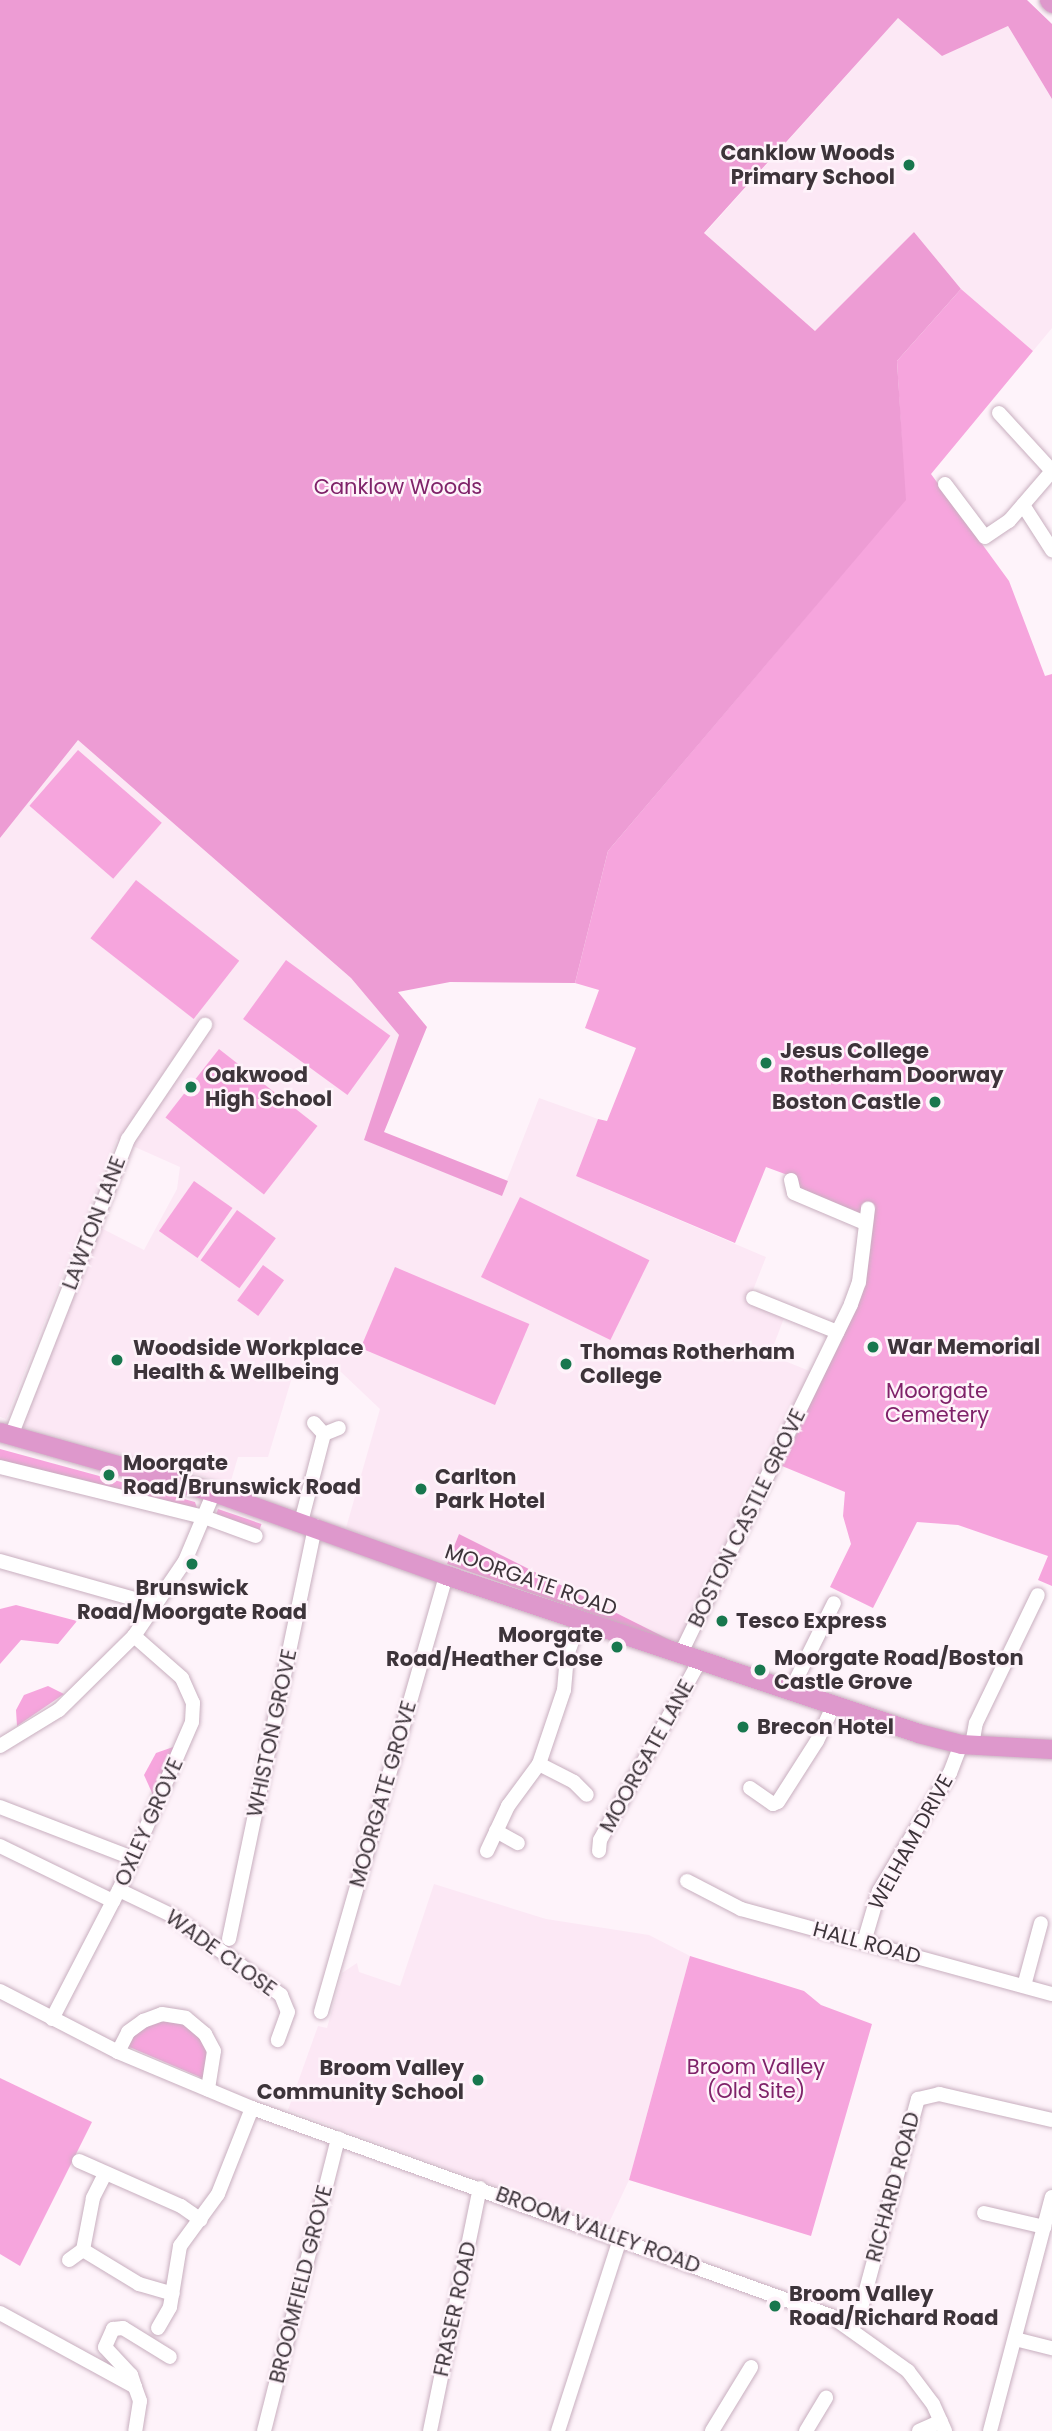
<!DOCTYPE html>
<html>
<head>
<meta charset="utf-8">
<style>
  body { margin:0 }
  #map { position:relative; width:1052px; height:2431px; overflow:hidden; background:#fef3fa; font-family:Poppins,sans-serif }
  div>[style] { position:absolute }
  [style*='--x'] { left:calc(var(--x)*1px); top:calc(var(--y)*1px); width:calc(var(--w)*1px); rotate:calc(var(--a)*1deg) }
  .built>* { inset:0; background:#fce8f5 }
  .green>* { inset:0; background:#f6a5dd; transform-origin:0 0 }
  .forest>* { inset:0; background:#ed9cd4 }
  .roads { filter:drop-shadow(0 0 2px #c8afbf) drop-shadow(0 0 2px #c8afbf) }
  .minor>* { height:14px; margin:-7px; padding:0 7px; transform-origin:7px; border-radius:7px; background:#fff }
  .major>* { height:19px; margin:-9.5px; padding:0 9.5px; transform-origin:9.5px; border-radius:9.5px; background:#de98cc }
  .dots>* { width:19px; height:19px; translate:-50% -50%; box-sizing:border-box; border:4px solid #fef3fa; border-radius:50% }
  span { translate:-50% -50%; white-space:nowrap; text-align:center; line-height:1.15; -webkit-text-stroke:5px #fef3fa; paint-order:stroke }
  .poi-label { font-size:21px; color:#3d343a; font-weight:700 }
  .right { translate:-100% -50%; text-align:right }
  .left { translate:0 -50%; text-align:left }
  .park-label { font-size:21px; color:#7f2269 }
  .street-label { font-size:21px; color:#3d343a }
</style>
</head>
<body>
<div id="map">
  <div class="built">
    <i style="clip-path:polygon(898px 18px,942px 56px,1008px 26px,1052px 99px,1052px 328px,1033px 351px,961px 289px,914px 232px,815px 331px,704px 234px)"></i>
    <i style="clip-path:polygon(78px 739px,351px 978px,399px 1035px,365px 1140px,501px 1195px,539px 1098px,598px 1119px,576px 1176px,766px 1257px,748px 1303px,784px 1318px,770px 1355px,812px 1372px,678px 1644px,459px 1534px,447px 1564px,346px 1528px,380px 1409px,341px 1372px,316px 1381px,296px 1364px,268px 1457px,238px 1457px,230px 1484px,22px 1426px,99px 1227px,144px 1250px,177px 1189px,180px 1167px,117px 1139px,6px 1419px,0 1417px,0 838px)"></i>
    <i style="clip-path:polygon(434px 1884px,546px 1919px,649px 1935px,690px 1956px,629px 2180px,607px 2227px,288px 2110px,318px 2026px,327px 2028px,342px 1973px,357px 1963px,359px 1972px,400px 1986px)"></i>
  </div>
  <div class="green">
    <i style="clip-path:polygon(961px 289px,1033px 351px,931px 474px,1009px 581px,1045px 676px,1052px 674px,1052px 1586px,1038px 1580px,1048px 1556px,958px 1525px,917px 1522px,873px 1608px,830px 1587px,851px 1544px,843px 1516px,845px 1492px,782px 1466px,864px 1284px,863px 1215px,796px 1191px,793px 1177px,766px 1167px,735px 1243px,576px 1176px,598px 1119px,607px 1121px,636px 1048px,585px 1028px,599px 990px,575px 983px,608px 851px,905px 500px,897px 361px)"></i>
    <i style="left:78px;top:750px;width:111px;height:74px;rotate:41deg"></i>
    <i style="left:136px;top:880px;width:131px;height:74px;rotate:38deg"></i>
    <i style="left:286px;top:960px;width:129px;height:73px;rotate:36deg"></i>
    <i style="left:219px;top:1049px;width:125px;height:87px;rotate:38deg"></i>
    <i style="left:194px;top:1181px;width:47px;height:61px;rotate:35deg"></i>
    <i style="left:520px;top:1197px;width:144px;height:89px;rotate:26deg"></i>
    <i style="left:237px;top:1210px;width:48px;height:62px;rotate:36deg"></i>
    <i style="left:263px;top:1265px;width:26px;height:44px;rotate:36deg"></i>
    <i style="left:395px;top:1267px;width:146px;height:88px;rotate:23deg"></i>
    <i style="clip-path:polygon(0 1449px,195px 1502px,198px 1511px,0 1462px)"></i>
    <i style="left:218px;top:1509px;width:46px;height:8px;rotate:19deg"></i>
    <i style="clip-path:polygon(16px 1605px,77px 1621px,58px 1644px,21px 1640px,0 1664px,0 1609px)"></i>
    <i style="clip-path:polygon(48px 1686px,64px 1694px,17px 1726px,16px 1710px,24px 1695px)"></i>
    <i style="clip-path:polygon(176px 1746px,153px 1795px,144px 1775px,156px 1753px)"></i>
    <i style="clip-path:polygon(690px 1956px,804px 1991px,821px 2005px,872px 2024px,811px 2236px,629px 2180px)"></i>
    <i style="clip-path:polygon(163px 2020px,177px 2020px,199px 2031px,210px 2056px,207px 2080px,127px 2046px,138px 2030px)"></i>
    <i style="clip-path:polygon(0 2078px,92px 2122px,20px 2266px,0 2254px)"></i>
  </div>
  <div class="forest">
    <i style="clip-path:polygon(0 0,1027px 0,1052px 24px,1052px 99px,1008px 26px,942px 56px,898px 18px,704px 233px,815px 331px,914px 232px,961px 289px,897px 361px,906px 500px,608px 851px,575px 983px,450px 982px,398px 992px,427px 1027px,384px 1132px,508px 1181px,502px 1196px,364px 1140px,399px 1035px,351px 978px,78px 740px,0 838px)"></i>
    <i style="clip-path:polygon(459px 1534px,678px 1644px,447px 1564px)"></i>
  </div>
  <div class="roads">
    <div class="minor">
      <i style="--x:999;--y:413;--w:79;--a:47.6"></i>
      <i style="--x:945;--y:484;--w:66;--a:53"></i>
      <i style="--x:985;--y:537;--w:29;--a:-34"></i>
      <i style="--x:1009;--y:521;--w:66;--a:-49.3"></i>
      <i style="--x:1023;--y:505;--w:54;--a:57.2"></i>
      <i style="--x:791;--y:1180;--w:13;--a:77"></i>
      <i style="--x:794;--y:1193;--w:77;--a:22.9"></i>
      <i style="--x:753;--y:1298;--w:91;--a:22"></i>
      <i style="--x:314;--y:1423;--w:15;--a:48"></i>
      <i style="--x:324;--y:1434;--w:16;--a:-22"></i>
      <i style="--x:11;--y:1436;--w:319;--a:-68.5"></i>
      <i style="--x:128;--y:1139;--w:138;--a:-56"></i>
      <i style="--x:0;--y:1467;--w:210;--a:13.8"></i>
      <i style="--x:204;--y:1517;--w:55;--a:20.1"></i>
      <i style="--x:301;--y:1522;--w:91;--a:-75.4"></i>
      <i style="--x:0;--y:1561;--w:162;--a:15.8"></i>
      <i style="--x:680;--y:1655;--w:390;--a:-64"></i>
      <i style="--x:851;--y:1304;--w:23;--a:-70"></i>
      <i style="--x:859;--y:1282;--w:74;--a:-83"></i>
      <i style="--x:790;--y:1692;--w:99;--a:-63.7"></i>
      <i style="--x:972;--y:1745;--w:22;--a:-80"></i>
      <i style="--x:976;--y:1723;--w:142;--a:-64.2"></i>
      <i style="--x:0;--y:1746;--w:69;--a:-31.4"></i>
      <i style="--x:59;--y:1710;--w:105;--a:-44.6"></i>
      <i style="--x:134;--y:1636;--w:91;--a:-55.8"></i>
      <i style="--x:185;--y:1561;--w:75;--a:-67.2"></i>
      <i style="--x:539;--y:1764;--w:39;--a:27"></i>
      <i style="--x:574;--y:1782;--w:18;--a:45"></i>
      <i style="--x:750;--y:1788;--w:28;--a:35"></i>
      <i style="--x:773;--y:1804;--w:5;--a:-22"></i>
      <i style="--x:778;--y:1802;--w:72;--a:-57.4"></i>
      <i style="--x:817;--y:1741;--w:38;--a:-65"></i>
      <i style="--x:0;--y:1807;--w:142;--a:21.1"></i>
      <i style="--x:496;--y:1831;--w:25;--a:29"></i>
      <i style="--x:0;--y:1846;--w:126;--a:26"></i>
      <i style="--x:487;--y:1851;--w:50;--a:-65"></i>
      <i style="--x:508;--y:1806;--w:52;--a:-53.6"></i>
      <i style="--x:539;--y:1764;--w:78;--a:-71.3"></i>
      <i style="--x:564;--y:1690;--w:35;--a:-85"></i>
      <i style="--x:567;--y:1655;--w:38;--a:-70"></i>
      <i style="--x:599;--y:1851;--w:11;--a:-85"></i>
      <i style="--x:600;--y:1840;--w:204;--a:-60.9"></i>
      <i style="--x:687;--y:1881;--w:61;--a:27.4"></i>
      <i style="--x:741;--y:1909;--w:322;--a:15.3"></i>
      <i style="--x:119;--y:1890;--w:60;--a:25.7"></i>
      <i style="--x:173;--y:1916;--w:134;--a:36.2"></i>
      <i style="--x:281;--y:1995;--w:18;--a:68"></i>
      <i style="--x:288;--y:2012;--w:30;--a:110"></i>
      <i style="--x:229;--y:1939;--w:422;--a:-78.2"></i>
      <i style="--x:864;--y:1942;--w:53;--a:-73.6"></i>
      <i style="--x:879;--y:1891;--w:138;--a:-59"></i>
      <i style="--x:950;--y:1773;--w:31;--a:-69"></i>
      <i style="--x:1024;--y:1986;--w:65;--a:-74.9"></i>
      <i style="--x:0;--y:1991;--w:133;--a:27.3"></i>
      <i style="--x:118;--y:2052;--w:145;--a:22.7"></i>
      <i style="--x:252;--y:2108;--w:615;--a:19.76"></i>
      <i style="--x:831;--y:2316;--w:95;--a:35.5"></i>
      <i style="--x:908;--y:2371;--w:41;--a:52.9"></i>
      <i style="--x:933;--y:2404;--w:30;--a:66"></i>
      <i style="--x:321;--y:2012;--w:455;--a:-74"></i>
      <i style="--x:52;--y:2019;--w:145;--a:-62.6"></i>
      <i style="--x:119;--y:1890;--w:183;--a:-66.5"></i>
      <i style="--x:192;--y:1722;--w:19;--a:-87"></i>
      <i style="--x:193;--y:1703;--w:27;--a:-114"></i>
      <i style="--x:182;--y:1678;--w:64;--a:-138.8"></i>
      <i style="--x:118;--y:2052;--w:22;--a:-63"></i>
      <i style="--x:128;--y:2032;--w:19;--a:-36"></i>
      <i style="--x:143;--y:2021;--w:20;--a:-20"></i>
      <i style="--x:162;--y:2014;--w:24;--a:9"></i>
      <i style="--x:186;--y:2018;--w:25;--a:40"></i>
      <i style="--x:205;--y:2034;--w:19;--a:62"></i>
      <i style="--x:214;--y:2051;--w:39;--a:99"></i>
      <i style="--x:79;--y:2161;--w:111;--a:23.8"></i>
      <i style="--x:181;--y:2206;--w:24;--a:35"></i>
      <i style="--x:105;--y:2174;--w:27;--a:117"></i>
      <i style="--x:93;--y:2198;--w:53;--a:100.9"></i>
      <i style="--x:83;--y:2250;--w:66;--a:31.3"></i>
      <i style="--x:139;--y:2284;--w:35;--a:16"></i>
      <i style="--x:984;--y:2213;--w:62;--a:13.1"></i>
      <i style="--x:69;--y:2260;--w:17;--a:-36"></i>
      <i style="--x:0;--y:2313;--w:154;--a:28.7"></i>
      <i style="--x:135;--y:2387;--w:15;--a:70"></i>
      <i style="--x:140;--y:2401;--w:30;--a:99"></i>
      <i style="--x:158;--y:2328;--w:24;--a:-60"></i>
      <i style="--x:170;--y:2307;--w:62;--a:-80.7"></i>
      <i style="--x:180;--y:2246;--w:64;--a:-53.8"></i>
      <i style="--x:218;--y:2194;--w:92;--a:-68.4"></i>
      <i style="--x:852;--y:2328;--w:18;--a:-63"></i>
      <i style="--x:860;--y:2312;--w:221;--a:-74.8"></i>
      <i style="--x:918;--y:2099;--w:22;--a:-13"></i>
      <i style="--x:939;--y:2094;--w:116;--a:13"></i>
      <i style="--x:1015;--y:2339;--w:38;--a:14"></i>
      <i style="--x:135;--y:2387;--w:13;--a:-108"></i>
      <i style="--x:131;--y:2375;--w:38;--a:-133"></i>
      <i style="--x:105;--y:2347;--w:20;--a:-66"></i>
      <i style="--x:113;--y:2329;--w:10;--a:-6"></i>
      <i style="--x:123;--y:2328;--w:55;--a:31.7"></i>
      <i style="--x:264;--y:2431;--w:302;--a:-75.8"></i>
      <i style="--x:430;--y:2431;--w:248;--a:-78.4"></i>
      <i style="--x:558;--y:2431;--w:202;--a:-72.1"></i>
      <i style="--x:712;--y:2431;--w:75;--a:-58.6"></i>
      <i style="--x:806;--y:2431;--w:39;--a:-59"></i>
      <i style="--x:919;--y:2431;--w:24;--a:-24"></i>
      <i style="--x:990;--y:2431;--w:242;--a:-75.2"></i>
    </div>
    <div class="major">
      <i style="--x:1049;--y:0;--w:4;--a:45"></i>
      <i style="--x:0;--y:1432;--w:222;--a:15.7"></i>
      <i style="--x:214;--y:1492;--w:246;--a:19.7"></i>
      <i style="--x:446;--y:1575;--w:498;--a:18.5"></i>
      <i style="--x:918;--y:1733;--w:44;--a:14.3"></i>
      <i style="--x:961;--y:1744;--w:91;--a:3.1"></i>
    </div>
  </div>
  <div class="dots">
    <i style="left:909px;top:165px;background:#18774e"></i>
    <i style="left:766px;top:1063px;background:#18774e"></i>
    <i style="left:191px;top:1087px;background:#18774e"></i>
    <i style="left:935px;top:1102px;background:#18774e"></i>
    <i style="left:873px;top:1347px;background:#18774e"></i>
    <i style="left:117px;top:1360px;background:#18774e"></i>
    <i style="left:566px;top:1364px;background:#18774e"></i>
    <i style="left:109px;top:1475px;background:#18774e"></i>
    <i style="left:421px;top:1489px;background:#18774e"></i>
    <i style="left:192px;top:1564px;background:#18774e"></i>
    <i style="left:722px;top:1621px;background:#18774e"></i>
    <i style="left:617px;top:1647px;background:#18774e"></i>
    <i style="left:760px;top:1670px;background:#18774e"></i>
    <i style="left:743px;top:1727px;background:#18774e"></i>
    <i style="left:478px;top:2080px;background:#18774e"></i>
    <i style="left:775px;top:2306px;background:#18774e"></i>
  </div>
  <div class="poi-label">
    <span class="right" style="left:895px;top:165px">Canklow Woods<br>Primary School</span>
    <span class="left" style="left:780px;top:1063px">Jesus College<br>Rotherham Doorway</span>
    <span class="left" style="left:205px;top:1087px">Oakwood<br>High School</span>
    <span class="right" style="left:921px;top:1102px">Boston Castle</span>
    <span class="left" style="left:887px;top:1347px">War Memorial</span>
    <span class="left" style="left:133px;top:1360px">Woodside Workplace<br>Health &amp; Wellbeing</span>
    <span class="left" style="left:580px;top:1364px">Thomas Rotherham<br>College</span>
    <span class="left" style="left:123px;top:1475px">Moorgate<br>Road/Brunswick Road</span>
    <span class="left" style="left:435px;top:1489px">Carlton<br>Park Hotel</span>
    <span style="left:192px;top:1600px">Brunswick<br>Road/Moorgate Road</span>
    <span class="left" style="left:736px;top:1621px">Tesco Express</span>
    <span class="right" style="left:603px;top:1647px">Moorgate<br>Road/Heather Close</span>
    <span class="left" style="left:774px;top:1670px">Moorgate Road/Boston<br>Castle Grove</span>
    <span class="left" style="left:757px;top:1727px">Brecon Hotel</span>
    <span class="right" style="left:464px;top:2080px">Broom Valley<br>Community School</span>
    <span class="left" style="left:789px;top:2306px">Broom Valley<br>Road/Richard Road</span>
  </div>
  <div class="park-label">
    <span style="left:398px;top:487px">Canklow Woods</span>
    <span style="left:937px;top:1403px">Moorgate<br>Cemetery</span>
    <span style="left:756px;top:2079px">Broom Valley<br>(Old Site)</span>
  </div>
  <div class="street-label">
    <span style="left:94px;top:1223px;rotate:-69deg">LAWTON LANE</span>
    <span style="left:747px;top:1518px;rotate:-64deg">BOSTON CASTLE GROVE</span>
    <span style="left:531px;top:1580px;rotate:19deg">MOORGATE ROAD</span>
    <span style="left:272px;top:1733px;rotate:-78deg">WHISTON GROVE</span>
    <span style="left:647px;top:1756px;rotate:-61deg">MOORGATE LANE</span>
    <span style="left:383px;top:1794px;rotate:-74deg">MOORGATE GROVE</span>
    <span style="left:149px;top:1822px;rotate:-66deg">OXLEY GROVE</span>
    <span style="left:911px;top:1842px;rotate:-61deg">WELHAM DRIVE</span>
    <span style="left:867px;top:1943px;rotate:15deg">HALL ROAD</span>
    <span style="left:221px;top:1953px;rotate:36deg">WADE CLOSE</span>
    <span style="left:893px;top:2187px;rotate:-75deg">RICHARD ROAD</span>
    <span style="left:598px;top:2230px;rotate:20deg">BROOM VALLEY ROAD</span>
    <span style="left:301px;top:2284px;rotate:-76deg">BROOMFIELD GROVE</span>
    <span style="left:455px;top:2309px;rotate:-78deg">FRASER ROAD</span>
  </div>
</div>
</body>
</html>
